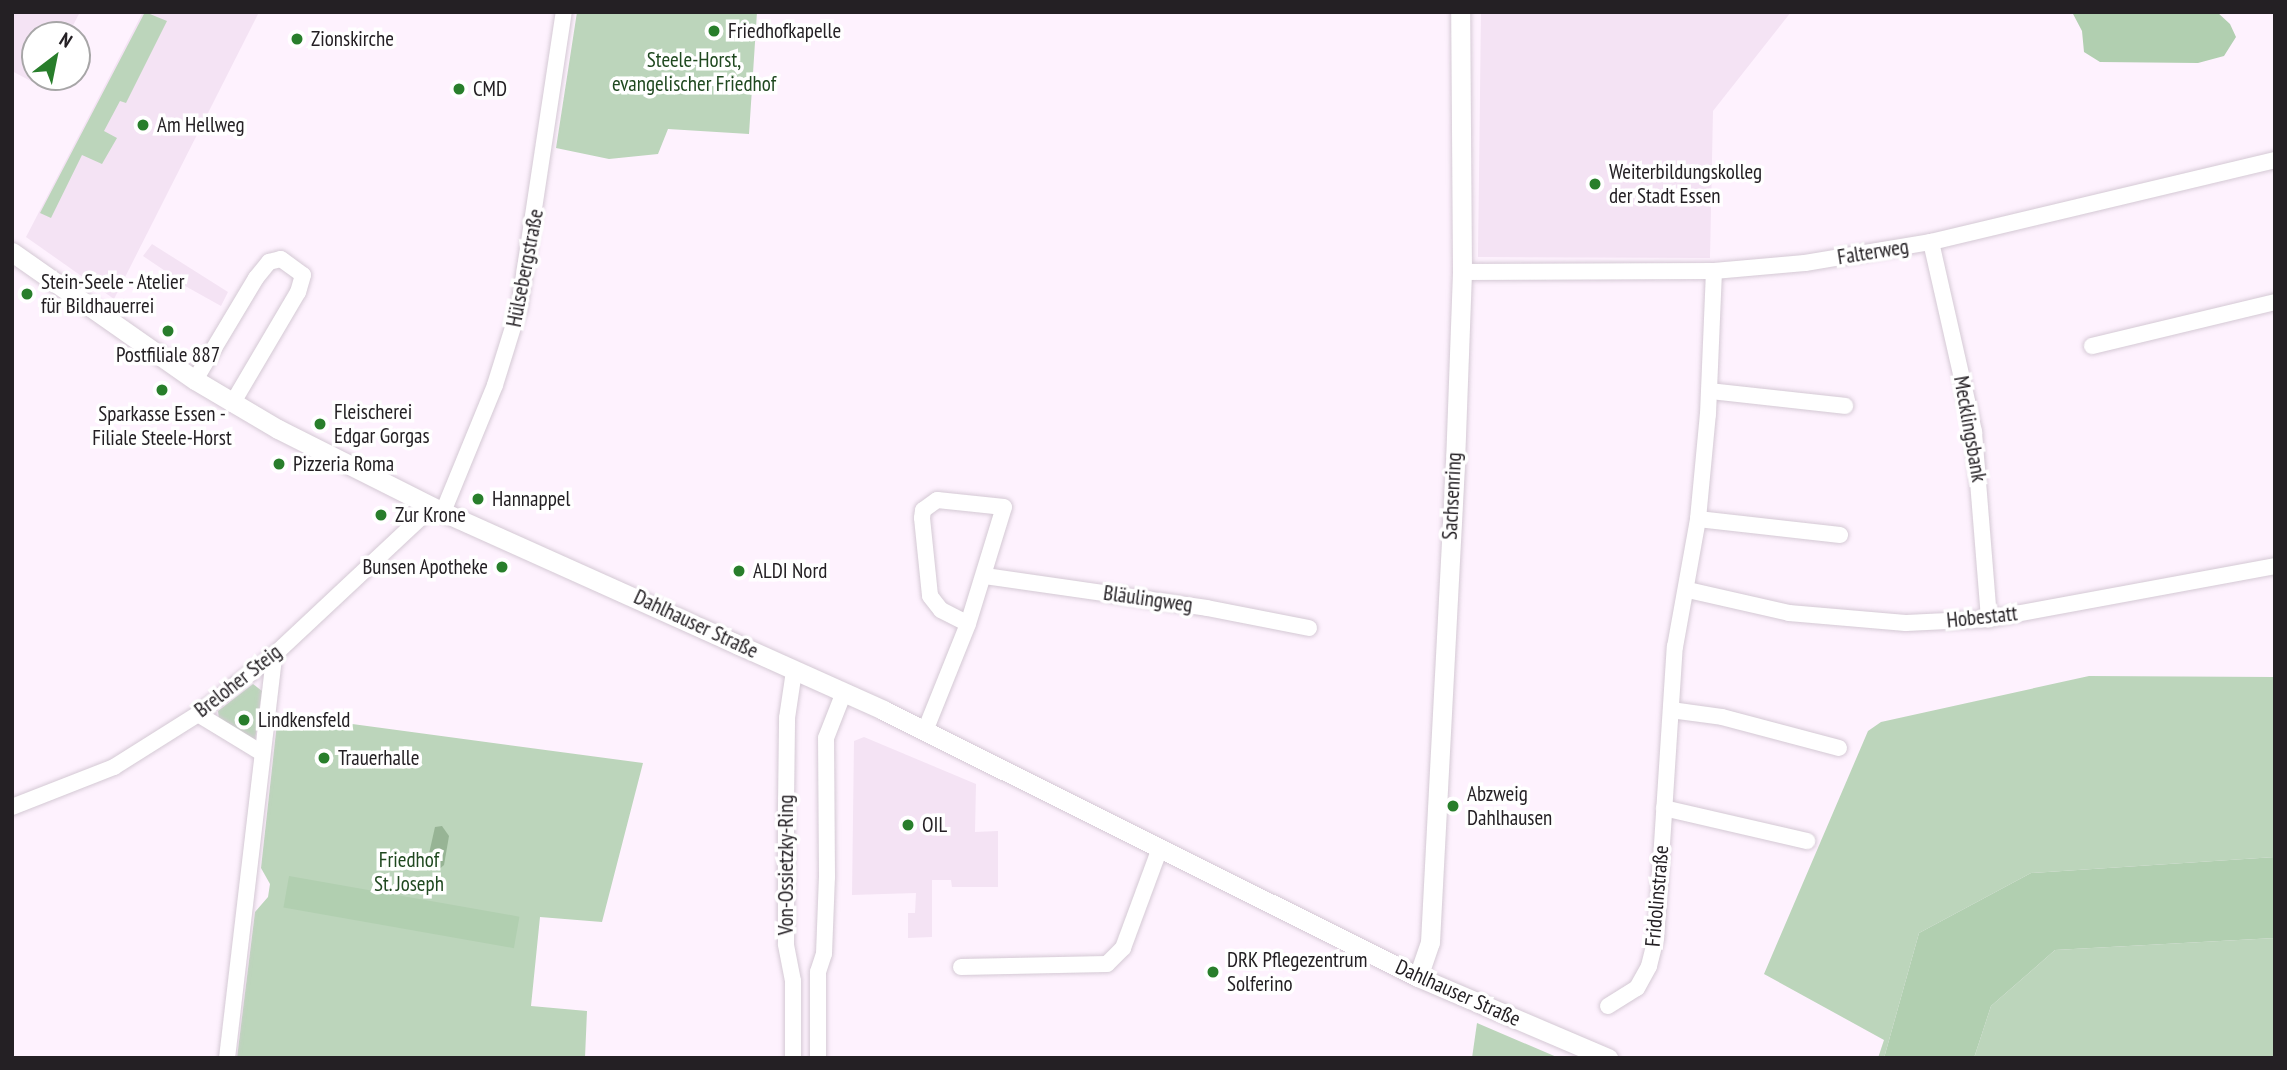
<!DOCTYPE html>
<html>
<head>
<meta charset="utf-8">
<style>
  body { margin:0 }
  #map { position:relative; width:2287px; height:1070px; overflow:hidden; background:#fef2fe; font-family:"PT Sans Narrow",sans-serif }
  div>[style] { position:absolute }
  [style*='--x'] { left:calc(var(--x)*1px); top:calc(var(--y)*1px); width:calc(var(--w)*1px); rotate:calc(var(--a)*1deg) }
  .built>* { inset:0; background:#f4e3f4 }
  .green>* { inset:0; background:#bcd5bb }
  .forest>* { inset:0; background:#b1cfb0; transform-origin:0 0 }
  .water>* { inset:0; background:#97b495 }
  .roads { filter:drop-shadow(0 0 2px #d4c9d4) drop-shadow(0 0 2px #d4c9d4) }
  .minor>* { height:16px; margin:-8px; padding:0 8px; transform-origin:8px; border-radius:8px; background:#fff }
  .tertiary>* { height:19px; margin:-9.5px; padding:0 9.5px; transform-origin:9.5px; border-radius:9.5px; background:#fff }
  .dots>* { width:19px; height:19px; translate:-50% -50%; box-sizing:border-box; border:4px solid #fff; border-radius:50% }
  span { translate:-50% -50%; white-space:nowrap; text-align:center; line-height:1.15; -webkit-text-stroke:7px #fff; paint-order:stroke }
  .poi-label { font-size:21px; color:#242024 }
  .left { translate:0 -50%; text-align:left }
  .right { translate:-100% -50%; text-align:right }
  .park-label { font-size:21px; color:#1f481f }
  .street-label { font-size:21px; color:#242024 }
  .frame { position:absolute; inset:0; border:14px solid #242024; pointer-events:none }
  .north { position:absolute; left:21px; top:21px; width:70px; height:70px; box-sizing:border-box; background:#fff; border:2px solid #a7a6a7; border-radius:50%; rotate:32deg; font-size:19px; font-weight:700; line-height:28px; text-align:center; color:#242024 }
  .north::after { content:''; display:block; margin:auto; width:24px; height:32px; background:#287e2b; clip-path:polygon(50% 0,100% 100%,50% 72%,0 100%) }
</style>
</head>
<body>
<div id="map">
  <div class="built">
    <i style="clip-path:polygon(12px 12px,80px 12px,68px 35px,35px 35px,35px 77px,45px 77px,40px 86px,12px 71px)"></i>
    <i style="clip-path:polygon(143px 12px,259px 12px,114px 299px,26px 237px)"></i>
    <i style="clip-path:polygon(1481px 12px,1791px 12px,1713px 111px,1710px 258px,1478px 257px)"></i>
    <i style="clip-path:polygon(152px 244px,228px 292px,221px 306px,178px 282px,182px 273px,177px 279px,143px 256px)"></i>
    <i style="clip-path:polygon(864px 737px,976px 784px,975px 832px,998px 831px,998px 887px,952px 887px,951px 880px,932px 880px,932px 937px,908px 938px,908px 913px,915px 913px,916px 893px,852px 895px,854px 741px)"></i>
  </div>
  <div class="green">
    <i style="clip-path:polygon(145px 12px,167px 21px,126px 103px,120px 101px,104px 131px,117px 138px,102px 164px,82px 155px,51px 218px,40px 213px)"></i>
    <i style="clip-path:polygon(577px 12px,757px 12px,749px 134px,668px 129px,658px 154px,609px 159px,556px 148px)"></i>
    <i style="clip-path:polygon(2089px 676px,2275px 677px,2275px 857px,2031px 873px,1919px 933px,1884px 1058px,1878px 1058px,1884px 1040px,1764px 974px,1868px 731px,1881px 722px)"></i>
    <i style="clip-path:polygon(253px 684px,262px 691px,255px 740px,219px 719px,218px 711px)"></i>
    <i style="clip-path:polygon(278px 714px,643px 763px,602px 922px,540px 917px,531px 1006px,587px 1011px,585px 1058px,237px 1058px,255px 912px,268px 897px,270px 884px,261px 868px)"></i>
    <i style="clip-path:polygon(2275px 938px,2275px 1058px,1974px 1058px,1991px 1006px,2055px 950px)"></i>
    <i style="clip-path:polygon(1477px 1023px,1559px 1058px,1472px 1058px)"></i>
  </div>
  <div class="forest">
    <i style="clip-path:polygon(2072px 12px,2217px 12px,2230px 24px,2236px 37px,2224px 56px,2198px 63px,2100px 62px,2084px 52px,2082px 31px)"></i>
    <i style="clip-path:polygon(2275px 857px,2275px 938px,2055px 950px,1991px 1006px,1974px 1058px,1884px 1058px,1919px 933px,2031px 873px)"></i>
    <i style="left:289px;top:876px;width:234px;height:32px;rotate:10deg"></i>
  </div>
  <div class="water">
    <i style="clip-path:polygon(442px 826px,449px 836px,444px 865px,437px 871px,429px 866px,428px 858px,435px 827px)"></i>
  </div>
  <div class="roads">
    <div class="minor">
      <i style="--x:1931;--y:242;--w:195;--a:77.2"></i>
      <i style="--x:1974;--y:432;--w:188;--a:85.4"></i>
      <i style="--x:1462;--y:272;--w:252;--a:-0.2"></i>
      <i style="--x:1714;--y:271;--w:91;--a:-5"></i>
      <i style="--x:1805;--y:263;--w:128;--a:-9.5"></i>
      <i style="--x:1931;--y:242;--w:354;--a:-13.4"></i>
      <i style="--x:2092;--y:346;--w:188;--a:-13.5"></i>
      <i style="--x:195;--y:380;--w:119;--a:-59.1"></i>
      <i style="--x:256;--y:278;--w:21;--a:-51"></i>
      <i style="--x:269;--y:262;--w:12;--a:-14"></i>
      <i style="--x:281;--y:259;--w:27;--a:36"></i>
      <i style="--x:303;--y:275;--w:18;--a:106"></i>
      <i style="--x:298;--y:292;--w:130;--a:120.5"></i>
      <i style="--x:1710;--y:391;--w:136;--a:6.3"></i>
      <i style="--x:443;--y:512;--w:137;--a:-67.7"></i>
      <i style="--x:495;--y:385;--w:81;--a:-72.7"></i>
      <i style="--x:519;--y:308;--w:299;--a:-81.4"></i>
      <i style="--x:1698;--y:519;--w:143;--a:6.4"></i>
      <i style="--x:985;--y:576;--w:224;--a:8.2"></i>
      <i style="--x:1207;--y:608;--w:104;--a:11.1"></i>
      <i style="--x:1688;--y:590;--w:104;--a:12.8"></i>
      <i style="--x:1789;--y:613;--w:117;--a:4.9"></i>
      <i style="--x:1906;--y:623;--w:83;--a:-2.8"></i>
      <i style="--x:1989;--y:619;--w:291;--a:-10.5"></i>
      <i style="--x:1671;--y:710;--w:51;--a:7.8"></i>
      <i style="--x:1722;--y:717;--w:121;--a:14.8"></i>
      <i style="--x:198;--y:714;--w:75;--a:31.4"></i>
      <i style="--x:925;--y:731;--w:115;--a:-68.1"></i>
      <i style="--x:968;--y:624;--w:122;--a:-72.9"></i>
      <i style="--x:1004;--y:507;--w:67;--a:-174"></i>
      <i style="--x:937;--y:500;--w:17;--a:144"></i>
      <i style="--x:923;--y:510;--w:8;--a:97"></i>
      <i style="--x:922;--y:518;--w:78;--a:84.1"></i>
      <i style="--x:930;--y:596;--w:18;--a:52"></i>
      <i style="--x:941;--y:610;--w:30;--a:27"></i>
      <i style="--x:12;--y:807;--w:110;--a:-21.4"></i>
      <i style="--x:114;--y:767;--w:99;--a:-32.2"></i>
      <i style="--x:198;--y:714;--w:96;--a:-37.8"></i>
      <i style="--x:274;--y:655;--w:216;--a:-43.1"></i>
      <i style="--x:1664;--y:808;--w:147;--a:13"></i>
      <i style="--x:961;--y:967;--w:146;--a:-1.2"></i>
      <i style="--x:1107;--y:964;--w:23;--a:-45"></i>
      <i style="--x:1123;--y:948;--w:107;--a:-69.7"></i>
      <i style="--x:1608;--y:1006;--w:34;--a:-32"></i>
      <i style="--x:1637;--y:988;--w:25;--a:-61"></i>
      <i style="--x:1649;--y:966;--w:30;--a:-76"></i>
      <i style="--x:1656;--y:937;--w:291;--a:-86.3"></i>
      <i style="--x:1675;--y:647;--w:130;--a:-79.8"></i>
      <i style="--x:1698;--y:519;--w:105;--a:-84.6"></i>
      <i style="--x:1708;--y:414;--w:143;--a:-87.6"></i>
      <i style="--x:227;--y:1058;--w:406;--a:-83.3"></i>
      <i style="--x:793;--y:1058;--w:77;--a:-90"></i>
      <i style="--x:793;--y:981;--w:38;--a:-101"></i>
      <i style="--x:786;--y:944;--w:139;--a:-90"></i>
      <i style="--x:786;--y:805;--w:87;--a:-89.3"></i>
      <i style="--x:787;--y:718;--w:48;--a:-81.5"></i>
      <i style="--x:818;--y:1058;--w:86;--a:-90"></i>
      <i style="--x:818;--y:972;--w:19;--a:-72"></i>
      <i style="--x:824;--y:954;--w:77;--a:-87.8"></i>
      <i style="--x:827;--y:877;--w:139;--a:-90.4"></i>
      <i style="--x:826;--y:738;--w:49;--a:-68.6"></i>
    </div>
    <div class="tertiary">
      <i style="--x:12;--y:252;--w:223;--a:35"></i>
      <i style="--x:195;--y:380;--w:96;--a:30.6"></i>
      <i style="--x:278;--y:429;--w:185;--a:26.7"></i>
      <i style="--x:443;--y:512;--w:482;--a:24.2"></i>
      <i style="--x:883;--y:710;--w:598;--a:26.52"></i>
      <i style="--x:1418;--y:977;--w:207;--a:23.1"></i>
      <i style="--x:1418;--y:977;--w:37;--a:-71"></i>
      <i style="--x:1430;--y:942;--w:480;--a:-87"></i>
      <i style="--x:1455;--y:463;--w:191;--a:-87.9"></i>
      <i style="--x:1462;--y:272;--w:260;--a:-90.4"></i>
    </div>
  </div>
  <div class="dots">
    <i style="left:714px;top:31px;background:#287e2b"></i>
    <i style="left:297px;top:39px;background:#287e2b"></i>
    <i style="left:459px;top:89px;background:#287e2b"></i>
    <i style="left:143px;top:125px;background:#287e2b"></i>
    <i style="left:1595px;top:184px;background:#287e2b"></i>
    <i style="left:27px;top:294px;background:#287e2b"></i>
    <i style="left:168px;top:331px;background:#287e2b"></i>
    <i style="left:162px;top:390px;background:#287e2b"></i>
    <i style="left:320px;top:424px;background:#287e2b"></i>
    <i style="left:279px;top:464px;background:#287e2b"></i>
    <i style="left:478px;top:499px;background:#287e2b"></i>
    <i style="left:381px;top:515px;background:#287e2b"></i>
    <i style="left:502px;top:567px;background:#287e2b"></i>
    <i style="left:739px;top:571px;background:#287e2b"></i>
    <i style="left:244px;top:720px;background:#287e2b"></i>
    <i style="left:324px;top:758px;background:#287e2b"></i>
    <i style="left:1453px;top:806px;background:#287e2b"></i>
    <i style="left:908px;top:825px;background:#287e2b"></i>
    <i style="left:1213px;top:972px;background:#287e2b"></i>
  </div>
  <div class="poi-label">
    <span class="left" style="left:728px;top:31px">Friedhofkapelle</span>
    <span class="left" style="left:311px;top:39px">Zionskirche</span>
    <span class="left" style="left:473px;top:89px">CMD</span>
    <span class="left" style="left:157px;top:125px">Am Hellweg</span>
    <span class="left" style="left:1609px;top:184px">Weiterbildungskolleg<br>der Stadt Essen</span>
    <span class="left" style="left:41px;top:294px">Stein-Seele - Atelier<br>für Bildhauerrei</span>
    <span style="left:168px;top:355px">Postfiliale 887</span>
    <span class="left" style="left:334px;top:424px">Fleischerei<br>Edgar Gorgas</span>
    <span style="left:162px;top:426px">Sparkasse Essen -<br>Filiale Steele-Horst</span>
    <span class="left" style="left:293px;top:464px">Pizzeria Roma</span>
    <span class="left" style="left:492px;top:499px">Hannappel</span>
    <span class="left" style="left:395px;top:515px">Zur Krone</span>
    <span class="right" style="left:488px;top:567px">Bunsen Apotheke</span>
    <span class="left" style="left:753px;top:571px">ALDI Nord</span>
    <span class="left" style="left:258px;top:720px">Lindkensfeld</span>
    <span class="left" style="left:338px;top:758px">Trauerhalle</span>
    <span class="left" style="left:1467px;top:806px">Abzweig<br>Dahlhausen</span>
    <span class="left" style="left:922px;top:825px">OIL</span>
    <span class="left" style="left:1227px;top:972px">DRK Pflegezentrum<br>Solferino</span>
  </div>
  <div class="park-label">
    <span style="left:694px;top:72px">Steele-Horst,<br>evangelischer Friedhof</span>
    <span style="left:409px;top:872px">Friedhof<br>St. Joseph</span>
  </div>
  <div class="street-label">
    <span style="left:1873px;top:252px;rotate:-9deg">Falterweg</span>
    <span style="left:525px;top:268px;rotate:-79deg">Hülsebergstraße</span>
    <span style="left:1970px;top:429px;rotate:80deg">Mecklingsbank</span>
    <span style="left:1452px;top:496px;rotate:-87deg">Sachsenring</span>
    <span style="left:1148px;top:599px;rotate:8deg">Bläulingweg</span>
    <span style="left:1982px;top:617px;rotate:-6deg">Hobestatt</span>
    <span style="left:696px;top:624px;rotate:25deg">Dahlhauser Straße</span>
    <span style="left:238px;top:681px;rotate:-38deg">Breloher Steig</span>
    <span style="left:786px;top:865px;rotate:-90deg">Von-Ossietzky-Ring</span>
    <span style="left:1657px;top:896px;rotate:-85deg">Fridolinstraße</span>
    <span style="left:1458px;top:993px;rotate:24deg">Dahlhauser Straße</span>
  </div>
  <div class="frame"></div>
  <div class="north">N</div>
</div>
</body>
</html>
